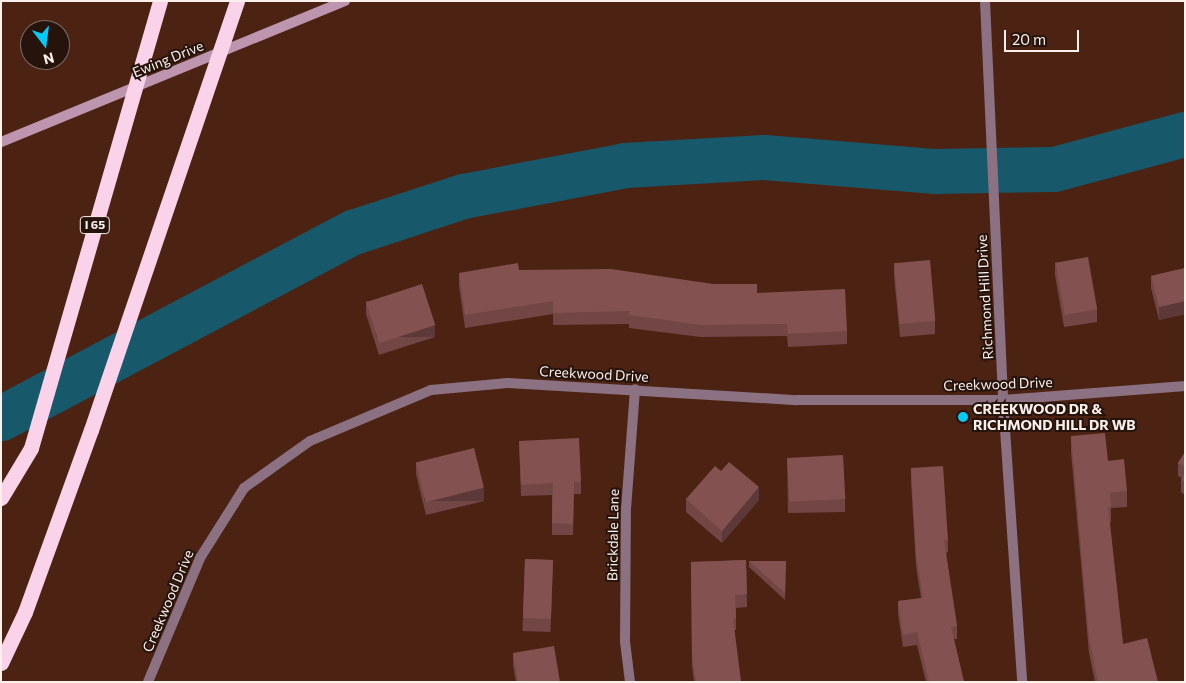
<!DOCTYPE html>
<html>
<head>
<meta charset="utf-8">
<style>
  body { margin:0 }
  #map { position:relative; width:1186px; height:683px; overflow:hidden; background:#4c2313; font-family:Commissioner,sans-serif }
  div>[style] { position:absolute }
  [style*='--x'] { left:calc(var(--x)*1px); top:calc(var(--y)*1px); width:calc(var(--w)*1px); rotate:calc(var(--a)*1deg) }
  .river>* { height:45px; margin:-22.5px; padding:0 22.5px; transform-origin:22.5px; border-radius:22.5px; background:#17586b }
  .minor>* { height:10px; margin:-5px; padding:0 5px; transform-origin:5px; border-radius:5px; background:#8b7181 }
  .secondary>* { height:10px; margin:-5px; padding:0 5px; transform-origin:5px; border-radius:5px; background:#be95ae }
  .motorway>* { height:15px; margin:-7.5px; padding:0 7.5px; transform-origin:7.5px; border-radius:7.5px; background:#fad3ea }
  .motorway-bridge>* { height:15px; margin:-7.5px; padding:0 7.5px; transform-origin:7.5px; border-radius:7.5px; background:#fad3ea }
  .wall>* { inset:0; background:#714645; transform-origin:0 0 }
  .shaded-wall>* { inset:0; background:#5c3938; transform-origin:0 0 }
  .building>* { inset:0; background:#835150; transform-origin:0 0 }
  .dots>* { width:14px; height:14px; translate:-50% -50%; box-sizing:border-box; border:2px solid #25130c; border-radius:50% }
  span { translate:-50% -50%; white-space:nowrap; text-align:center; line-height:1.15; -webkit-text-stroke:4px #25130c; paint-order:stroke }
  .shield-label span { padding:1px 4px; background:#25130c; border:1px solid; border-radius:4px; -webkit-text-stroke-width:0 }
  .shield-label { font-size:12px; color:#fcf0ec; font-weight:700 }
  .street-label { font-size:14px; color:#fcf0ec }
  .poi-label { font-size:14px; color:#fcf0ec; font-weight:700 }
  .left { translate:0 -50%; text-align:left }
  .frame { position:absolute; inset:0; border:2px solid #fcf0ec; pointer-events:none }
  .north { position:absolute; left:20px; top:20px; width:50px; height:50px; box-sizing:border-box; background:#25130c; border:1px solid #7b6b66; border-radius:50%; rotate:165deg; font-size:14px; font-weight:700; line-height:20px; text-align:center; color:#fcf0ec }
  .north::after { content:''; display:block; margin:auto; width:18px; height:22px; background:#00cbf9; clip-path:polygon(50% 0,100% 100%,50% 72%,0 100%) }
  .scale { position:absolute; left:1004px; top:30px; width:75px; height:22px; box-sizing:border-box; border:2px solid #fcf0ec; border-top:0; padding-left:6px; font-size:15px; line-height:18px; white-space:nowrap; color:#fcf0ec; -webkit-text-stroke:4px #25130c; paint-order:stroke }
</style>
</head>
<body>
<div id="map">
  <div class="river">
    <i style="--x:1;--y:418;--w:398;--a:-27.9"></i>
    <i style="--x:353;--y:232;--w:116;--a:-18.1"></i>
    <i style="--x:463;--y:196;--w:165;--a:-10.8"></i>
    <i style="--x:625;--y:165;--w:139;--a:-3.3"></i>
    <i style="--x:764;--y:157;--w:172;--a:4.7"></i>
    <i style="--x:935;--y:171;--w:119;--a:-1"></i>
    <i style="--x:1054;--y:169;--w:136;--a:-15"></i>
  </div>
  <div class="minor">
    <i style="--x:985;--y:1;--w:399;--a:87.4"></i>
    <i style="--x:1003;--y:400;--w:283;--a:86.1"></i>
    <i style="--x:148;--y:682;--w:134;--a:-67.2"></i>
    <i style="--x:200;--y:558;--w:83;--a:-57.8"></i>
    <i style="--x:244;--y:488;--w:81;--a:-35.5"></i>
    <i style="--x:310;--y:441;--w:131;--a:-22.9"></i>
    <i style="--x:431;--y:390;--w:77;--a:-5.2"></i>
    <i style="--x:508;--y:383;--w:289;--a:3.4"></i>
    <i style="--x:797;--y:400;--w:206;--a:0"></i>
    <i style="--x:1003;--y:400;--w:183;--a:-4.4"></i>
    <i style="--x:630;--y:682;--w:41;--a:-97"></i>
    <i style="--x:625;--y:641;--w:132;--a:-89.6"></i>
    <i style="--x:626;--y:509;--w:120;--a:-85.7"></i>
  </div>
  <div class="secondary">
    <i style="--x:1;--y:142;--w:372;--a:-22.3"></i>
  </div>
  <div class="motorway">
    <i style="--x:1;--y:498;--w:58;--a:-59"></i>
    <i style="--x:1;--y:663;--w:56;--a:-64.8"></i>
    <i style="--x:25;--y:612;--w:194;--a:-70.1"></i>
  </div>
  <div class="motorway-bridge">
    <i style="--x:91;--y:430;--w:453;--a:-71.2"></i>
    <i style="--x:31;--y:448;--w:465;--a:-73.9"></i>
  </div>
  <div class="wall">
    <i style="clip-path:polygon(1055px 262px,1097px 309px,1097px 322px,1064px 327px,1055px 275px)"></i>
    <i style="clip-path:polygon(894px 263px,935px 321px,935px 334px,900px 337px,894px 276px)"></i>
    <i style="clip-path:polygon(1185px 268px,1185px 314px,1159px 320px,1151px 288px,1151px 276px)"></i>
    <i style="clip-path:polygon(519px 270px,757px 293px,847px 331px,847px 344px,788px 347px,787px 336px,701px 337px,629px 328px,629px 324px,553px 325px,553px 314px,465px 328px,459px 286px,459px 273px)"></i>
    <i style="clip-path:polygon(366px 301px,435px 337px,379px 355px,366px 314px)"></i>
    <i style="clip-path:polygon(1071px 436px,1108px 461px,1127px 491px,1127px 507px,1111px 508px,1111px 522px,1110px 523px,1123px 644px,1158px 682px,1095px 682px,1089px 653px,1071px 452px)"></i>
    <i style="clip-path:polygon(519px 441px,581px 482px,581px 494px,574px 494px,573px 535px,552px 535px,552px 495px,521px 496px)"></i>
    <i style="clip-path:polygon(1185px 452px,1185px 495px,1181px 492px,1181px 480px,1182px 478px,1178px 476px,1178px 463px)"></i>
    <i style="clip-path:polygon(787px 458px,845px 499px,845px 512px,788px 513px)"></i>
    <i style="clip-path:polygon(416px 462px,484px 501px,426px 515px,416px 474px)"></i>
    <i style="clip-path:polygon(911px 468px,948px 540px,948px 552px,946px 553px,957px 626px,957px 639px,954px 639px,964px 682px,926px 682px,917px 645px,903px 647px,898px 614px,898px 601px,921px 598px,916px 566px,911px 481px)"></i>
    <i style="clip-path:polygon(721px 471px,759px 500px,722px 543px,686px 512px,686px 499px)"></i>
    <i style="left:525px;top:559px;width:28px;height:72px;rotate:2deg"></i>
    <i style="clip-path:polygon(746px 560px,747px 607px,736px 608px,736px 630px,734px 630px,741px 682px,694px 682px,692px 666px,691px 562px)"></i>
    <i style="clip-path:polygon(749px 561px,786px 561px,785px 600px,749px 567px)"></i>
    <i style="clip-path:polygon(513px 653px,560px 682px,516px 682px,513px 665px)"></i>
  </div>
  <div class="shaded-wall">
    <i style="clip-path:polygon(1185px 301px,1185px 314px,1159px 320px,1159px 307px)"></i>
    <i style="left:435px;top:325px;width:12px;height:59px;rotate:90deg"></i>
    <i style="clip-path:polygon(759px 487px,759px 500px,722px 543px,722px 531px)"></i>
    <i style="left:484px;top:488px;width:13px;height:60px;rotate:90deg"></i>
  </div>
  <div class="building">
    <i style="left:1088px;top:257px;width:53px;height:33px;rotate:80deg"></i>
    <i style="left:930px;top:260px;width:61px;height:36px;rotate:85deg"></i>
    <i style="clip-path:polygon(518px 263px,519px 270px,611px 269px,713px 284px,757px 284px,757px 293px,845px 289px,847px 331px,788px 334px,787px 324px,701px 325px,629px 315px,630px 311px,553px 313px,553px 301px,465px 315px,459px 273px)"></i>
    <i style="clip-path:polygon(1185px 268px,1185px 301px,1159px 307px,1151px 276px)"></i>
    <i style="left:422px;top:284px;width:43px;height:59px;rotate:72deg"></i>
    <i style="clip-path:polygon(1105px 433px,1108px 461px,1124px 459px,1127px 491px,1110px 493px,1111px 507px,1108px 507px,1123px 644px,1147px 638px,1158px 682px,1098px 682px,1089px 638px,1071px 436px)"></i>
    <i style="clip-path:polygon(579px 438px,581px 482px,574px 482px,573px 524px,552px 523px,553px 483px,521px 485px,519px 441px)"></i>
    <i style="left:474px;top:448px;width:41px;height:60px;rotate:76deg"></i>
    <i style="clip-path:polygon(1185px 452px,1185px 467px,1178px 463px)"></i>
    <i style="left:843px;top:455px;width:44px;height:56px;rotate:87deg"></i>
    <i style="clip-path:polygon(729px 462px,759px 487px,722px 531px,686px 499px,715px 466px,721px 471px)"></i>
    <i style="clip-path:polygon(943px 466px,948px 540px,944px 540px,957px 626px,951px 627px,964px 682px,929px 682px,917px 632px,903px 635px,898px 601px,923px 598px,916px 554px,911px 468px)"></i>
    <i style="clip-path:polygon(1185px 472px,1185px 482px,1181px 480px)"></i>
    <i style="left:525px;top:559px;width:28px;height:59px;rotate:2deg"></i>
    <i style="clip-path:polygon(746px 560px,747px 594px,735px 595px,736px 618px,733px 618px,741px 682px,696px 682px,692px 654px,691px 562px)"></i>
    <i style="clip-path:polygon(749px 561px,786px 561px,785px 593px)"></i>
    <i style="clip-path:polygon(554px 646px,560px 682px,518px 682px,513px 653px)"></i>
  </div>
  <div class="dots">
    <i style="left:963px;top:417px;background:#00cbf9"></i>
  </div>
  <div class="shield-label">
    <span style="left:95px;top:225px">I 65</span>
  </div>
  <div class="street-label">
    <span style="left:168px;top:59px;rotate:-22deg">Ewing Drive</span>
    <span style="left:985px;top:297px;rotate:-93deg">Richmond Hill Drive</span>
    <span style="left:594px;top:374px;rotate:3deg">Creekwood Drive</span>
    <span style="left:998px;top:384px;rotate:-2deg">Creekwood Drive</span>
    <span style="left:613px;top:535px;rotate:-89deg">Brickdale Lane</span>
    <span style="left:168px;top:601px;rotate:-67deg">Creekwood Drive</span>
  </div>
  <div class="poi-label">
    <span class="left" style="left:973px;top:417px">CREEKWOOD DR &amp;<br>RICHMOND HILL DR WB</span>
  </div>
  <div class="frame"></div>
  <div class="north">N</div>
  <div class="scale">20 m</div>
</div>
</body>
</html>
